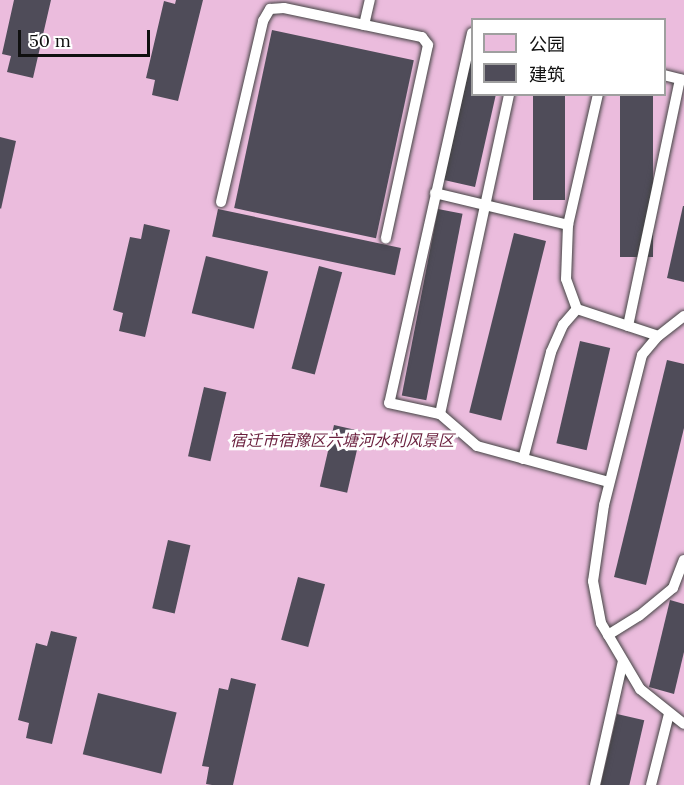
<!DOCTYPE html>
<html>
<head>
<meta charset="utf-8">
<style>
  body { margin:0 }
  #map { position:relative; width:684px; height:785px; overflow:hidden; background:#fbf4ff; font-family:Lora,"Noto Sans SC",serif }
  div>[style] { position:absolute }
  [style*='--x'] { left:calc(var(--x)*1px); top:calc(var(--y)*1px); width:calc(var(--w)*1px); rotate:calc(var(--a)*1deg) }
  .green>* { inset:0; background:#ebbcdd }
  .building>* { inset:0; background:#4f4c59; transform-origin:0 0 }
  .roads { filter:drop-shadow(0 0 2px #434343) drop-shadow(0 0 2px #434343) }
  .lane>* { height:10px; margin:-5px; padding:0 5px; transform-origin:5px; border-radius:5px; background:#fff }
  span { translate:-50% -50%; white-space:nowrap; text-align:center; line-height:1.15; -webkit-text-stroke:6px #fff; paint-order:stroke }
  .park-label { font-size:16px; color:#6a1f3d; font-style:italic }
  .legend { position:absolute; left:471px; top:18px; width:195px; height:78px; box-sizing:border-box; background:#fff; border:2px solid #9f9f9f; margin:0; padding:8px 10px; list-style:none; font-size:18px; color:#101010 }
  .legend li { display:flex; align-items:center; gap:12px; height:30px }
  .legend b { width:30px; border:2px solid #9f9f9f }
  .scale { position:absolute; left:18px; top:30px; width:132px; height:27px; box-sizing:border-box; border:3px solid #101010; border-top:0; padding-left:8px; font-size:18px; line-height:21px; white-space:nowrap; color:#101010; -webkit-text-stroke:4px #fff; paint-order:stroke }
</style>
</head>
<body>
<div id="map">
  <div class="green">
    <i style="clip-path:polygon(evenodd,0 0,684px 0,684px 785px,0 785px,0 0,472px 20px,664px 20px,664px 94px,472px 94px,472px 20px)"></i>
  </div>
  <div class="building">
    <i style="clip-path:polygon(14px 0,51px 0,33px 78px,7px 72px,11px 56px,2px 54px)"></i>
    <i style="clip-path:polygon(176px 0,203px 0,178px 101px,152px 95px,155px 80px,146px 78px,164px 1px,175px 4px)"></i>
    <i style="left:272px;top:30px;width:145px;height:182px;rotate:12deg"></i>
    <i style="clip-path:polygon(472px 56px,472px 94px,496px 94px,475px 187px,444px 180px)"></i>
    <i style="left:533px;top:94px;width:32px;height:106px"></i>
    <i style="left:620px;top:94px;width:33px;height:163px"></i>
    <i style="clip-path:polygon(0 137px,16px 141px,1px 209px,0 208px)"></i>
    <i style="clip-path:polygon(683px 206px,684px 206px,684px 282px,667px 278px)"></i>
    <i style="left:218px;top:209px;width:187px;height:28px;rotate:12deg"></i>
    <i style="left:438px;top:209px;width:25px;height:190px;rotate:11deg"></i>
    <i style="clip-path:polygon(144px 224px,170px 230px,145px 337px,119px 331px,123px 313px,113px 310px,130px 237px,141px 239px)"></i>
    <i style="left:514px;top:233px;width:33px;height:185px;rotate:14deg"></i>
    <i style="left:206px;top:256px;width:64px;height:59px;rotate:14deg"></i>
    <i style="left:319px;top:266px;width:24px;height:106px;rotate:15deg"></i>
    <i style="left:580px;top:341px;width:31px;height:105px;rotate:13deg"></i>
    <i style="clip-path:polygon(667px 360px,684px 364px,684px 428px,646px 585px,614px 577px)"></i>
    <i style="left:204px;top:387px;width:23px;height:71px;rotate:13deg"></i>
    <i style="left:334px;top:425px;width:28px;height:63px;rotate:13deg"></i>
    <i style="left:168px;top:540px;width:23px;height:70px;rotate:13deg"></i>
    <i style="left:298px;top:577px;width:28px;height:65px;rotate:15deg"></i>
    <i style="clip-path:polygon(670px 600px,684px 604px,684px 652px,674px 694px,649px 687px)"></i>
    <i style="clip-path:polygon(51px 631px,77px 637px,52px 744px,26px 738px,29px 723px,18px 720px,36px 643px,47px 646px)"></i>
    <i style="clip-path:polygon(231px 678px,256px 684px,233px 785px,212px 785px,206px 784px,209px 767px,202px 766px,219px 688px,228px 690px)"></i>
    <i style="left:98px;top:693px;width:81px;height:63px;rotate:14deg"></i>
    <i style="left:617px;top:714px;width:28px;height:73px;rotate:13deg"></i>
  </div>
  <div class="roads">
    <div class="lane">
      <i style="--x:364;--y:25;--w:26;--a:-77"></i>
      <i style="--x:472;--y:33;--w:379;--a:102.6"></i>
      <i style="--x:389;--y:403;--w:52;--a:12.2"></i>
      <i style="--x:440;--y:414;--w:49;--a:40.9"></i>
      <i style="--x:477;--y:446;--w:137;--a:15.3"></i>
      <i style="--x:664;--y:75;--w:21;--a:14"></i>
      <i style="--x:598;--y:94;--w:134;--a:102.9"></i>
      <i style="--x:568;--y:225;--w:54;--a:92.1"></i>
      <i style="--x:566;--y:279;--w:32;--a:70"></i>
      <i style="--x:577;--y:309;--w:85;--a:18.4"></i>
      <i style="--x:435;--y:193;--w:137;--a:13.5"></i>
      <i style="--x:221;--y:202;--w:186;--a:-76.9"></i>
      <i style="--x:263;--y:21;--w:14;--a:-60"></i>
      <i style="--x:270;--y:9;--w:14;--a:-4"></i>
      <i style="--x:284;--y:8;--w:141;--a:11.9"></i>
      <i style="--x:422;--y:37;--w:10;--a:53"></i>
      <i style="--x:428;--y:45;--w:198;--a:102.3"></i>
      <i style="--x:684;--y:316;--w:33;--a:142"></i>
      <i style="--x:658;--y:336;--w:25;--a:130"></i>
      <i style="--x:642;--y:355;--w:155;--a:104.2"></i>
      <i style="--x:604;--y:505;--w:77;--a:98.2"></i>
      <i style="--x:593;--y:581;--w:43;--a:79.2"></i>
      <i style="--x:601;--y:623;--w:77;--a:59.4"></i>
      <i style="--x:640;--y:689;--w:56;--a:38.5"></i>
      <i style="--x:628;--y:326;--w:252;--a:-78.1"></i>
      <i style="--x:440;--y:414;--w:327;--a:-77.8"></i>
      <i style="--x:523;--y:459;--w:111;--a:-75.3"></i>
      <i style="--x:551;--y:352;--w:30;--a:-66"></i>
      <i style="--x:563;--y:325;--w:21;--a:-49"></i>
      <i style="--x:608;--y:635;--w:36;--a:-32"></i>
      <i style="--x:639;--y:616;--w:44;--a:-39.5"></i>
      <i style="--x:673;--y:588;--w:30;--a:-69"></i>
      <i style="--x:595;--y:785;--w:127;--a:-77.3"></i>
      <i style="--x:651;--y:785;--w:73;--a:-75.8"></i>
    </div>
  </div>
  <div class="park-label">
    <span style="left:342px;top:440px">宿迁市宿豫区六塘河水利风景区</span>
  </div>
  <ul class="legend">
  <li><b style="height:16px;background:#ebbcdd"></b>公园</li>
  <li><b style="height:16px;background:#4f4c59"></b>建筑</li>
  </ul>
  <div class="scale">50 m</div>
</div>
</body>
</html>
